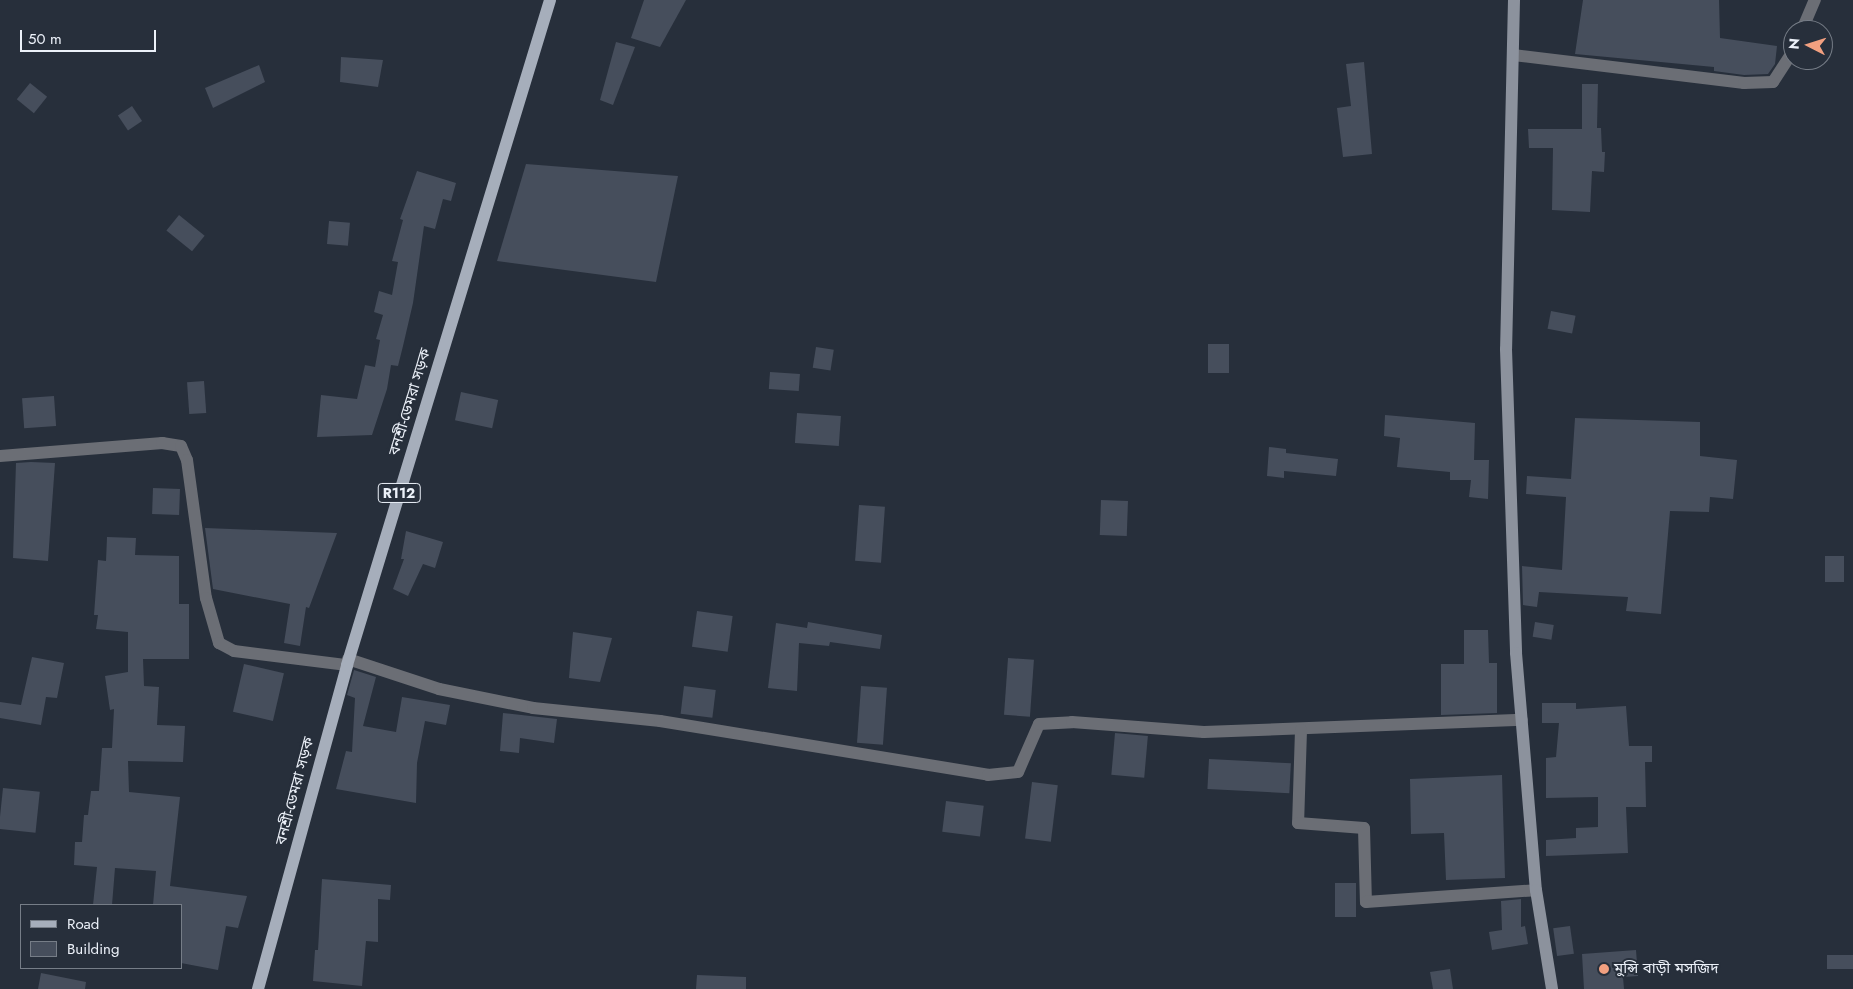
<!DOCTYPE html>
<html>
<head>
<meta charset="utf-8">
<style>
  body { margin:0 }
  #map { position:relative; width:1853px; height:989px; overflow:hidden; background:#272f3b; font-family:Jost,"Noto Sans Bengali",sans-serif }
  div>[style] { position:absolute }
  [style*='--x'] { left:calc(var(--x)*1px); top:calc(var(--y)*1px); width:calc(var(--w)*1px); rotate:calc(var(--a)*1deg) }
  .building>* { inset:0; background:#464e5c; transform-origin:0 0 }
  .street>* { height:12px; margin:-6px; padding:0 6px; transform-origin:6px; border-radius:6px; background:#6b6e75 }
  .secondary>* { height:12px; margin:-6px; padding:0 6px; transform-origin:6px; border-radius:6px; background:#8c929d }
  .primary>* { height:12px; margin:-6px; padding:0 6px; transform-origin:6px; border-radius:6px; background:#a6aebb }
  .dots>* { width:14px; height:14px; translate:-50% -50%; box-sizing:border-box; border:2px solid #272f3b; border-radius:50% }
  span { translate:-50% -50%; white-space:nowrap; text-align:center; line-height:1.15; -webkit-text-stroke:4px #272f3b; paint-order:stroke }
  .shield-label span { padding:1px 4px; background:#272f3b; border:1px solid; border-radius:4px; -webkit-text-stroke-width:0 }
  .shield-label { font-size:14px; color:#ecf1f9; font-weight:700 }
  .street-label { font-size:15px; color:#ecf1f9 }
  .poi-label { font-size:15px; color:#ecf1f9 }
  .left { translate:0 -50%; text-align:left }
  .legend { position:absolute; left:20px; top:904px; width:162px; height:65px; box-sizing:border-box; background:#272f3b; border:1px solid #767d87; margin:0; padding:6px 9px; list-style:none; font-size:15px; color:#ecf1f9 }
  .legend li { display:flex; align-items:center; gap:10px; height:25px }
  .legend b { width:25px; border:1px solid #767d87 }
  .north { position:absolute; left:1783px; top:20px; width:50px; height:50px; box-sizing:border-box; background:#272f3b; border:1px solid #767d87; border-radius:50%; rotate:275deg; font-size:14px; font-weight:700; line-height:20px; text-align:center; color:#ecf1f9 }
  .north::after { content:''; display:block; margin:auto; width:18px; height:22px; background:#f2a080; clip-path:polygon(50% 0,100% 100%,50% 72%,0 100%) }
  .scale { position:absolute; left:20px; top:30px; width:136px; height:22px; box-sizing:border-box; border:2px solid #ecf1f9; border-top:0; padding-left:6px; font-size:15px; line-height:18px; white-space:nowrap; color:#ecf1f9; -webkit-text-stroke:4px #272f3b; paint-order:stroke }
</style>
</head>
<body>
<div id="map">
  <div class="building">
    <i style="clip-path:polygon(644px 0,686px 0,660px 47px,631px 38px)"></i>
    <i style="clip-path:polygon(1583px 0,1719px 0,1720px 38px,1777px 46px,1775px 64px,1768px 74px,1744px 75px,1714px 71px,1714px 67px,1575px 54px)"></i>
    <i style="clip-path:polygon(616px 42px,635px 47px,613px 105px,600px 100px)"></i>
    <i style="clip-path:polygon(341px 57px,383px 60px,378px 87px,340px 82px)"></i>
    <i style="clip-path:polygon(1364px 62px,1372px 154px,1343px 157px,1337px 108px,1351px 106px,1346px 64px)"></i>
    <i style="clip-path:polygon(259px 65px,265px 82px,213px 108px,205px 88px)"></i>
    <i style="left:30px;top:83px;width:22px;height:21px;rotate:39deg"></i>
    <i style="clip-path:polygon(1582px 84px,1598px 84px,1597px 128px,1601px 128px,1602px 152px,1605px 152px,1604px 172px,1592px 171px,1590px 212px,1552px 210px,1553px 148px,1529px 148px,1528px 129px,1582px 129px)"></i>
    <i style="left:132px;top:106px;width:18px;height:17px;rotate:56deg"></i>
    <i style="clip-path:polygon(526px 164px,678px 176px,656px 282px,497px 261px)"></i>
    <i style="clip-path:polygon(417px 171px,456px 183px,451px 201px,443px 199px,435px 229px,424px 226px,413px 303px,403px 346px,398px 366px,391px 365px,387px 389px,372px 435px,317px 437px,321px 395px,357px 399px,365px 365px,375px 367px,380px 340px,376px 339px,383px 315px,374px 312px,379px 291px,392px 295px,398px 262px,392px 261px,403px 220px,400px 219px)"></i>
    <i style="left:179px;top:215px;width:33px;height:20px;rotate:39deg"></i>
    <i style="left:329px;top:221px;width:21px;height:23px;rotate:5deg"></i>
    <i style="left:1551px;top:311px;width:25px;height:18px;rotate:11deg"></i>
    <i style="left:1208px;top:344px;width:21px;height:29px"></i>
    <i style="left:816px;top:347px;width:18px;height:21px;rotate:9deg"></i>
    <i style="left:770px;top:372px;width:30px;height:17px;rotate:4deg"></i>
    <i style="left:204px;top:381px;width:32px;height:17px;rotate:86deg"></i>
    <i style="left:461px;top:392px;width:38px;height:29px;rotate:12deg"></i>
    <i style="left:54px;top:396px;width:30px;height:32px;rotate:86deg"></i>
    <i style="left:797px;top:413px;width:44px;height:30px;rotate:4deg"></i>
    <i style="clip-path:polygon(1385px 415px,1475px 423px,1474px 460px,1489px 460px,1488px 499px,1469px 497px,1471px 480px,1450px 480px,1450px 472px,1397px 467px,1400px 438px,1384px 436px)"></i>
    <i style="clip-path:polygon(1575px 418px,1700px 422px,1700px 456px,1737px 460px,1733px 499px,1710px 497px,1709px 512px,1670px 511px,1661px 614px,1626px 611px,1628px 597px,1539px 592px,1537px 607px,1523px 605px,1522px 566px,1562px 570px,1566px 497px,1526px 494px,1527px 476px,1571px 479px)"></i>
    <i style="clip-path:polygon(1269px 447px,1286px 449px,1286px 453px,1338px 459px,1336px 476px,1284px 471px,1284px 478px,1267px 476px)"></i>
    <i style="clip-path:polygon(31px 462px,55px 463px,48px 561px,13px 558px,16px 463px)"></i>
    <i style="left:153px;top:488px;width:27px;height:26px;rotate:2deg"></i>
    <i style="left:1101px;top:500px;width:27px;height:35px;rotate:2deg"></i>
    <i style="left:859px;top:505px;width:26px;height:56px;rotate:4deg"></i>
    <i style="clip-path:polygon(205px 528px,337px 533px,309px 608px,306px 607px,300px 646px,284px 643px,290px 604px,213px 589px)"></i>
    <i style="clip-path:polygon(406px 531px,443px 542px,435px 568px,423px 564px,408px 596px,393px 589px,404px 559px,401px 559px)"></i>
    <i style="clip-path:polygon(107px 537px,136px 538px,135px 555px,179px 556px,179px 604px,189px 604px,189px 659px,143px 659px,144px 686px,159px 687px,157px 725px,185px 726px,183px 762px,128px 761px,129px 792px,180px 797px,170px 886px,247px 896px,238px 928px,226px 926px,218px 970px,181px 963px,181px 905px,153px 905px,156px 871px,115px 868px,112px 905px,93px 905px,97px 867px,74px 865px,75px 842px,82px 842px,84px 815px,88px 815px,91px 791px,99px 791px,102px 748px,112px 748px,114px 709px,110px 710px,105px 676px,128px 672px,128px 632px,96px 629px,98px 615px,94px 615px,98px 560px,106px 561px)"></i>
    <i style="left:1825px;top:556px;width:19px;height:26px"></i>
    <i style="left:697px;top:611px;width:36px;height:36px;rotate:8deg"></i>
    <i style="clip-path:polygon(808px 622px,882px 635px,880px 649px,830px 642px,829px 646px,799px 643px,797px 691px,768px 688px,776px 623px,807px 628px)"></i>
    <i style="left:1535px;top:622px;width:19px;height:15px;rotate:9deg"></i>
    <i style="clip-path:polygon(1464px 630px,1488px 630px,1489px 663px,1497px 663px,1497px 713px,1441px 715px,1441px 664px,1464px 664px)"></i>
    <i style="clip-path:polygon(573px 632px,612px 638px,600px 682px,569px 678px)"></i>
    <i style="clip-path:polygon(32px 657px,64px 663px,57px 698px,46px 697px,41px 725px,0 718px,0 702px,21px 705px)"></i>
    <i style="left:1008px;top:658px;width:26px;height:57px;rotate:4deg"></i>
    <i style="left:244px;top:664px;width:41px;height:49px;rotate:13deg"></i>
    <i style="clip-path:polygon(354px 670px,376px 677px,363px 726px,396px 732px,402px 697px,450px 705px,446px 725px,425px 721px,417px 763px,416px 803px,336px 789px,346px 751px,352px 752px,355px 698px,347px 695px)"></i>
    <i style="left:684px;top:686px;width:32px;height:28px;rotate:7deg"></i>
    <i style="left:861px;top:686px;width:26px;height:57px;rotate:4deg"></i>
    <i style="clip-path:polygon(1542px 703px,1576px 703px,1576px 709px,1626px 706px,1629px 746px,1652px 746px,1652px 762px,1645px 762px,1646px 807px,1626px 807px,1628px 853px,1546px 856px,1546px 840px,1576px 838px,1576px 828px,1598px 827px,1598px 797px,1546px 798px,1546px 758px,1556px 757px,1559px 723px,1542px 723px)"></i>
    <i style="clip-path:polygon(503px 713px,557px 719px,554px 743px,520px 738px,519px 753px,500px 751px)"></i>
    <i style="left:1115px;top:733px;width:33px;height:42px;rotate:5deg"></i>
    <i style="left:1209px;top:759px;width:82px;height:30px;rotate:3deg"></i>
    <i style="clip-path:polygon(1502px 775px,1505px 878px,1446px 880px,1444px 833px,1411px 834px,1410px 779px)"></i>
    <i style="left:1032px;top:782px;width:26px;height:57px;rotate:7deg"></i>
    <i style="left:3px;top:788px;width:37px;height:41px;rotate:6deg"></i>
    <i style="left:946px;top:801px;width:38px;height:31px;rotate:7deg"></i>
    <i style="clip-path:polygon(322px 879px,391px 885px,390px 900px,378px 899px,378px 942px,366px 941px,362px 986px,313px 981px,315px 950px,318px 950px)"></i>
    <i style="left:1335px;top:883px;width:21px;height:34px"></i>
    <i style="clip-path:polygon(1521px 899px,1521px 927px,1525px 926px,1528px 944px,1492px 950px,1489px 932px,1502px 930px,1501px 901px)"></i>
    <i style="left:1570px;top:926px;width:28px;height:17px;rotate:82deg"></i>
    <i style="clip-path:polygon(1636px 950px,1638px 976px,1623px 977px,1624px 989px,1584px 989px,1582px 954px)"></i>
    <i style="left:1827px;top:955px;width:26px;height:14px"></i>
    <i style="clip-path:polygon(1450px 969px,1453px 989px,1433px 989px,1430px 972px)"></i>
    <i style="clip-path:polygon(41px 973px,86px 982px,85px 989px,38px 989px)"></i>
    <i style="clip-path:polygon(697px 975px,746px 977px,746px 989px,696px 989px)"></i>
  </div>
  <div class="street">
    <i style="--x:1802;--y:30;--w:33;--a:-67"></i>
    <i style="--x:1513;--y:55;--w:233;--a:6.9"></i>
    <i style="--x:1744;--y:83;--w:29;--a:-2"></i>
    <i style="--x:1773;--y:82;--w:37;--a:-57"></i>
    <i style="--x:0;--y:456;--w:163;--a:-4.6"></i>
    <i style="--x:162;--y:443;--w:19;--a:9"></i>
    <i style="--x:181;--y:446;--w:15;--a:67"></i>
    <i style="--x:187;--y:460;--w:139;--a:82.2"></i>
    <i style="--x:206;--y:598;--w:47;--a:73.9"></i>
    <i style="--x:219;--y:643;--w:17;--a:28"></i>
    <i style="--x:234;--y:651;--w:114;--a:7.1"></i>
    <i style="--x:348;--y:659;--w:96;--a:18.2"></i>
    <i style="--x:439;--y:689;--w:96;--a:11.4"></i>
    <i style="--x:533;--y:708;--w:128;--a:5.8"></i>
    <i style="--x:660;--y:721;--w:332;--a:9.3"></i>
    <i style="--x:988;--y:775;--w:30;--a:-6"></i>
    <i style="--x:1018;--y:772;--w:52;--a:-66.4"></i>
    <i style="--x:1039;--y:724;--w:33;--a:-3"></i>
    <i style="--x:1072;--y:722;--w:132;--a:4.3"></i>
    <i style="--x:1204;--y:732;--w:318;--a:-2.2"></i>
    <i style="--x:1301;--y:730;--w:93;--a:91.8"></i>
    <i style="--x:1298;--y:823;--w:66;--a:4.3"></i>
    <i style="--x:1364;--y:828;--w:74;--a:88.5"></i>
    <i style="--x:1366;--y:902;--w:170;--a:-4"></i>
  </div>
  <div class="secondary">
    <i style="--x:1514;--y:0;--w:349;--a:91.3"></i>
    <i style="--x:1506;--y:349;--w:304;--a:88.1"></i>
    <i style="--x:1516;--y:653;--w:238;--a:85.2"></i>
    <i style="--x:1536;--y:890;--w:100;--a:80.8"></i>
  </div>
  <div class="primary">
    <i style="--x:258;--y:989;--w:336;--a:-74.6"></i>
    <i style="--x:347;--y:665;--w:695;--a:-73.02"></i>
  </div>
  <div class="dots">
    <i style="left:1604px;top:969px;background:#f2a080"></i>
  </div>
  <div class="shield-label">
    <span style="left:399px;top:493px">R112</span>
  </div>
  <div class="street-label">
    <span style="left:410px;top:402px;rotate:-73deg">বনশ্রী-ডেমরা সড়ক</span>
    <span style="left:295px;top:791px;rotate:-75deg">বনশ্রী-ডেমরা সড়ক</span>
  </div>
  <div class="poi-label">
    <span class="left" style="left:1614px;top:969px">মুন্সি বাড়ী মসজিদ</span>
  </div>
  <ul class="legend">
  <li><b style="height:6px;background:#a6aebb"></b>Road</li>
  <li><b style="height:14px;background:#464e5c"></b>Building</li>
  </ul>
  <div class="north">N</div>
  <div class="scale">50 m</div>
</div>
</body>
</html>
